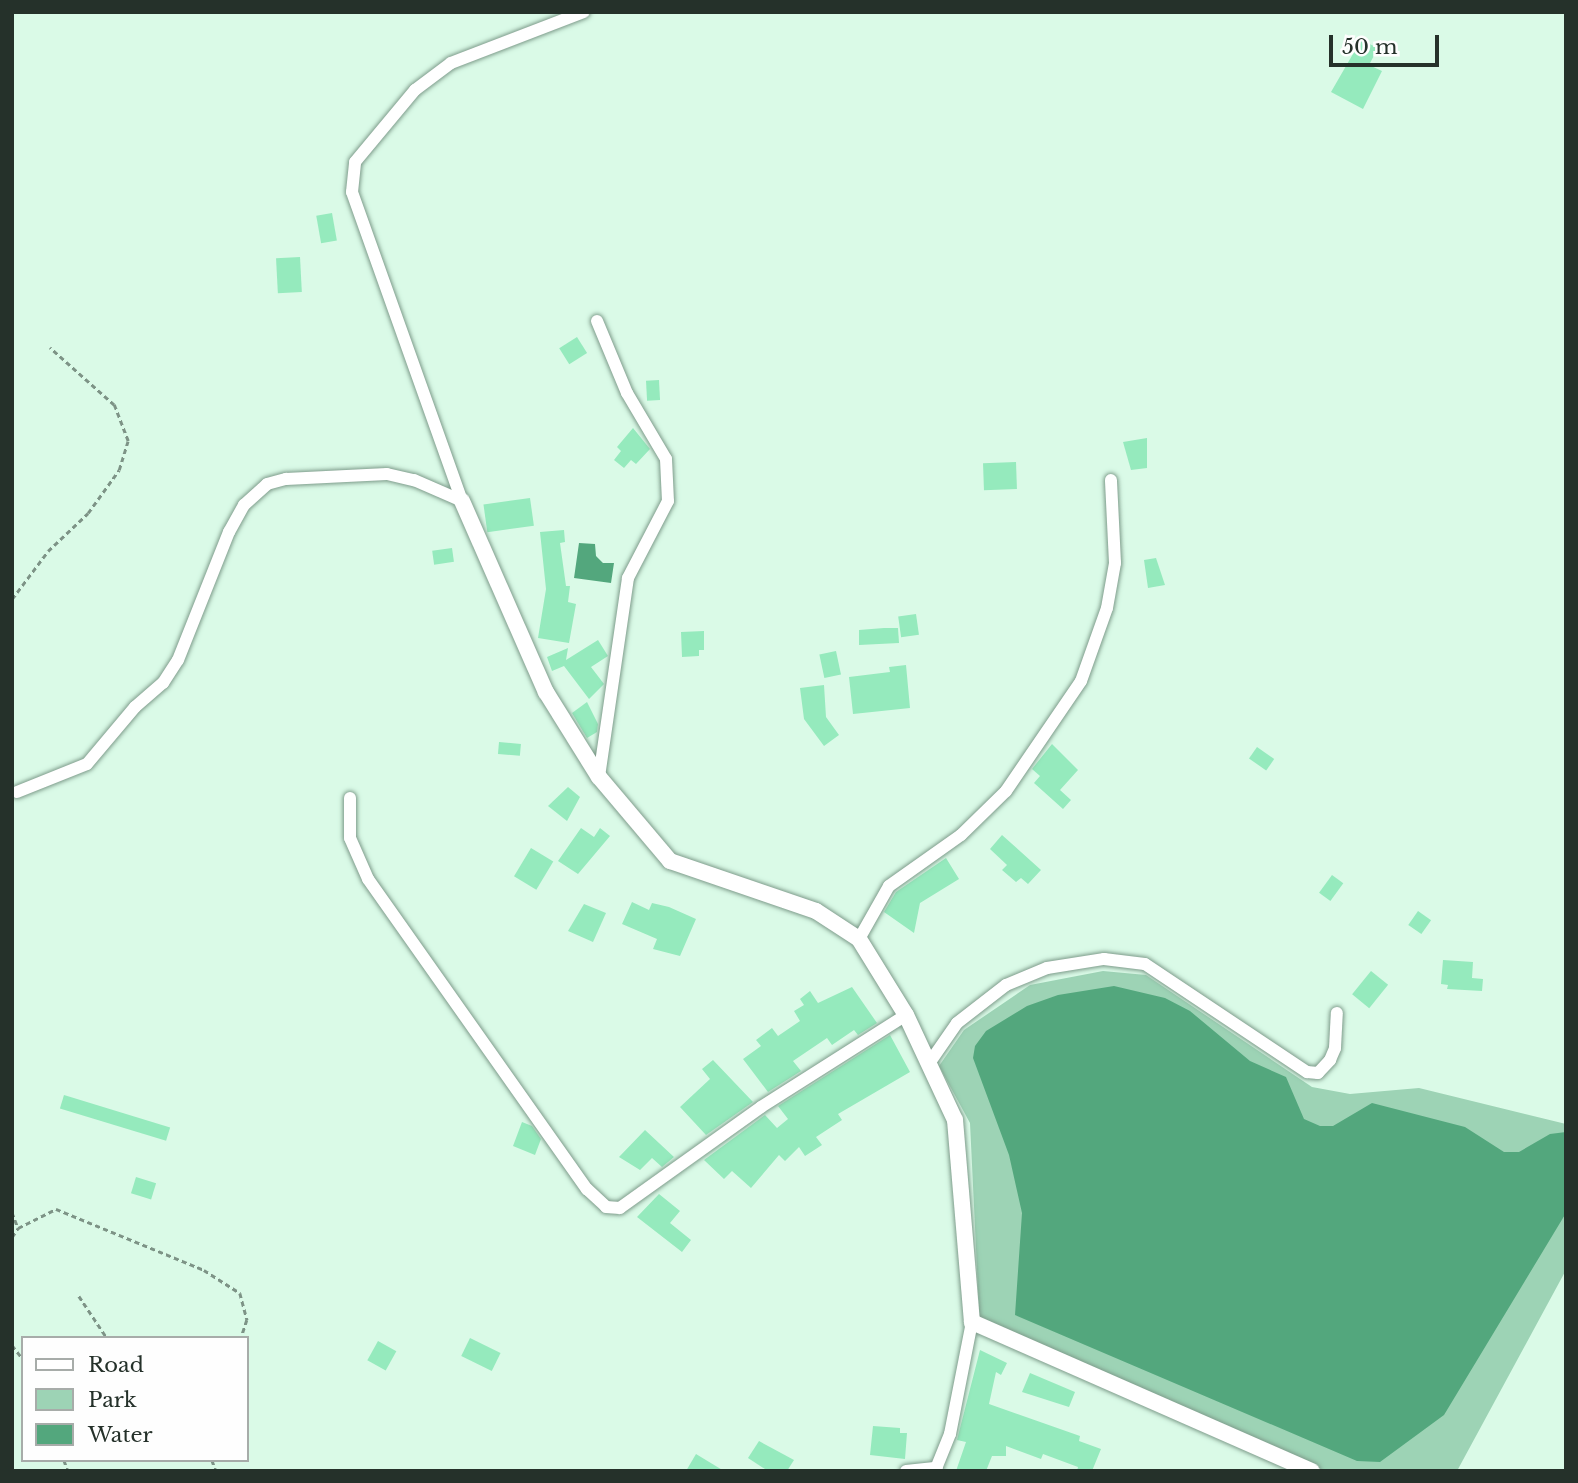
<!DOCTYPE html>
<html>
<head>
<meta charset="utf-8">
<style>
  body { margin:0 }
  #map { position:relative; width:1578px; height:1483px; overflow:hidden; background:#dafae7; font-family:"Libre Baskerville",serif }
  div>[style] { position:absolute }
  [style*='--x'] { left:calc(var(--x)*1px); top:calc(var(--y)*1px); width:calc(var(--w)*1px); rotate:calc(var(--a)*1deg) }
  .green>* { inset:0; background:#9dd3b5 }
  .water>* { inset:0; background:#53a77d }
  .building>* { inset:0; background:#95eabd; transform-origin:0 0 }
  .path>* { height:2.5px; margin-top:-1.25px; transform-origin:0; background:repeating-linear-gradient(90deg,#7d9386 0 5px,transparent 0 8.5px) }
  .roads { filter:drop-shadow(0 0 2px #7e9c8b) drop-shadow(0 0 2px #7e9c8b) }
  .minor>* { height:12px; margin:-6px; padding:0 6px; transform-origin:6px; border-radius:6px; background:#fff }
  .tertiary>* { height:16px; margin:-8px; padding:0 8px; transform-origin:8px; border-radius:8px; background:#fff }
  span { translate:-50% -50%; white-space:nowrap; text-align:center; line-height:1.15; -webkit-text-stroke:5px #fefefe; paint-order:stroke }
  .frame { position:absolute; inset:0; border:14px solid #25312a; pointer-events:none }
  .legend { position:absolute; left:21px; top:1336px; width:228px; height:126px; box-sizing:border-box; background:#fefefe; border:2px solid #a7aca9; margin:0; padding:9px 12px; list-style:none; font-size:21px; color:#25312a }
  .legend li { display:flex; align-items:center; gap:14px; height:35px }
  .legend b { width:35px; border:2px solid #a7aca9 }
  .scale { position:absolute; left:1329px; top:35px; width:110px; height:32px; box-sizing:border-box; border:4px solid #25312a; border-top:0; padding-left:9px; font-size:21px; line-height:24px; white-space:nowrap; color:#25312a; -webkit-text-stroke:5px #fefefe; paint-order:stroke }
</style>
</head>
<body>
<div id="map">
  <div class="green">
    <i style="clip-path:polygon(1103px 971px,1146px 975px,1312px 1087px,1350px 1094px,1419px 1088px,1566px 1124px,1566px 1270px,1457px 1471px,1315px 1471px,980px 1331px,970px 1123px,939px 1066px,964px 1030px,1030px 985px)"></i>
  </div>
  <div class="water">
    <i style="clip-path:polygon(579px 543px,595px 544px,596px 556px,603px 563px,614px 563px,611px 583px,574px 578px)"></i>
    <i style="clip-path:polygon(1114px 986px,1165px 998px,1190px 1011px,1250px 1061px,1286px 1077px,1304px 1119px,1320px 1126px,1333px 1126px,1372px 1103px,1465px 1127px,1504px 1152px,1519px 1152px,1550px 1134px,1566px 1132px,1566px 1213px,1444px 1415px,1380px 1462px,1357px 1461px,1015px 1315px,1022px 1213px,1009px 1155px,973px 1058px,975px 1046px,986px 1031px,1027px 1006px,1058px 995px)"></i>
  </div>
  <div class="building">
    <i style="clip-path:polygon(1361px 40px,1378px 48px,1369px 65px,1382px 71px,1363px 109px,1331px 92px)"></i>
    <i style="left:332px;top:213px;width:28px;height:16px;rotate:80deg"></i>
    <i style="left:300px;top:257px;width:35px;height:24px;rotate:87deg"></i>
    <i style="left:577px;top:337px;width:19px;height:21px;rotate:58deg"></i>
    <i style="left:659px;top:380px;width:20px;height:13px;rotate:87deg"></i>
    <i style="clip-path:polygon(633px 428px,650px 449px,636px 464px,631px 460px,624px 468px,614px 460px,621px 451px,617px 447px)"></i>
    <i style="clip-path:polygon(1147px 438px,1147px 468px,1131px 470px,1123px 442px)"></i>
    <i style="left:1016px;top:462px;width:27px;height:33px;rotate:88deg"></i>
    <i style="left:530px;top:498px;width:28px;height:47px;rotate:82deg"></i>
    <i style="clip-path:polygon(564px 530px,565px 542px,560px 543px,566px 586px,570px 586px,568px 602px,576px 604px,569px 643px,538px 638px,546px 589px,540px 532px)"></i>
    <i style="left:452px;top:548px;width:14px;height:20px;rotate:82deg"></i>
    <i style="clip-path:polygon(1156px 558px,1165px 585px,1148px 588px,1144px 560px)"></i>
    <i style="left:916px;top:614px;width:21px;height:18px;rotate:82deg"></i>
    <i style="clip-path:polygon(884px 628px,898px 628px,899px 643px,859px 645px,859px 630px)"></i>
    <i style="clip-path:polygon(704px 631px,704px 650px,699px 650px,699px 656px,682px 657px,681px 632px)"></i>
    <i style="clip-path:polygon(598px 640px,608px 656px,591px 667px,604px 684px,589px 699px,564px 666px,552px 671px,547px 657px,568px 648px,566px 660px)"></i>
    <i style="left:836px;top:651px;width:24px;height:17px;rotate:78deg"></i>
    <i style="clip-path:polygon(906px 665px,910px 708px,853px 714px,849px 677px,890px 672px,889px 667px)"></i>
    <i style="clip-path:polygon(824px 685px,826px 717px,839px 735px,824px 746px,804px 719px,800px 688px)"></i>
    <i style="clip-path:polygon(587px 702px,598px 724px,597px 732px,587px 738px,572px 713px)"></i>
    <i style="left:499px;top:742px;width:22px;height:12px;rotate:5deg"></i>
    <i style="clip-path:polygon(1052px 744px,1078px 770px,1060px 790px,1071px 800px,1063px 809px,1034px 783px,1040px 776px,1032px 769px)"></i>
    <i style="left:1257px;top:747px;width:21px;height:14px;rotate:35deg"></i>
    <i style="clip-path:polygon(568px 787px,580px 797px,567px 821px,548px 806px)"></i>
    <i style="clip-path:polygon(581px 828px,594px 837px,600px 828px,610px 836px,578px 874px,558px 861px)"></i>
    <i style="clip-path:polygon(1002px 835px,1041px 870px,1028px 884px,1021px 878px,1016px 882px,1002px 870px,1007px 865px,990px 849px)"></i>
    <i style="left:531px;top:848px;width:26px;height:33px;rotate:31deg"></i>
    <i style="clip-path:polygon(946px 858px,959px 879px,920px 903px,914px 933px,884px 912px,896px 892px)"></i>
    <i style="left:1332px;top:875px;width:14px;height:22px;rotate:36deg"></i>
    <i style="clip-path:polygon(632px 902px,649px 910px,652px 903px,669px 907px,696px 919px,680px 956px,653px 949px,657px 939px,622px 924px)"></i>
    <i style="clip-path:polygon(584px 904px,606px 913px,593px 942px,568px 931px)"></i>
    <i style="left:1418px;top:911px;width:16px;height:17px;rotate:35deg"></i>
    <i style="clip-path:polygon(1443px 960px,1473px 962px,1472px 978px,1483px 979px,1482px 991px,1447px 989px,1448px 985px,1441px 984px)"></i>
    <i style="left:1371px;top:971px;width:22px;height:30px;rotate:39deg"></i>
    <i style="clip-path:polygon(852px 987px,877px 1023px,858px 1035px,854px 1030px,832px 1045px,827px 1038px,793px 1061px,801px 1071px,768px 1092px,743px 1059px,761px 1046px,756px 1040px,772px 1028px,778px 1036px,800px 1021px,794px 1011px,804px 1005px,800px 999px,810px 991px,818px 1003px)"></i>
    <i style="clip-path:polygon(890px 1035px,910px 1072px,838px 1114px,842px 1120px,816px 1137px,822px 1145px,805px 1156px,799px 1147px,785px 1161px,779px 1155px,751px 1188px,732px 1171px,724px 1179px,704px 1160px,765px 1115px,777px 1128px,788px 1119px,778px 1106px)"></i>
    <i style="clip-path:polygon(713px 1060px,753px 1102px,706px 1135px,680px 1107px,710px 1079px,702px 1069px)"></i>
    <i style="left:64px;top:1095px;width:111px;height:14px;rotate:17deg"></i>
    <i style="clip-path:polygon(522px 1122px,532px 1126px,541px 1139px,535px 1155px,513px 1146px)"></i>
    <i style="clip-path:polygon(645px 1130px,674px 1157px,662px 1167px,652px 1158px,640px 1170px,619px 1157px)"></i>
    <i style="left:136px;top:1177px;width:21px;height:17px;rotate:17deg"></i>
    <i style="clip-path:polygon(659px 1194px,680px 1211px,670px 1223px,691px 1240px,682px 1252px,637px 1217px)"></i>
    <i style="left:470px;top:1338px;width:34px;height:20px;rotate:26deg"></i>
    <i style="left:378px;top:1341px;width:21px;height:22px;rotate:29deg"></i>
    <i style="clip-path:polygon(980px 1350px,1007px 1363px,1001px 1375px,996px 1372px,989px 1404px,1080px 1436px,1079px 1441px,1101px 1449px,1092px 1471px,1077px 1471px,1078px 1467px,1043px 1454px,1041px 1459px,1006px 1446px,1006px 1456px,992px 1456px,986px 1471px,956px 1471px,966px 1442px,957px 1440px)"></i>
    <i style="clip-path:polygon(1030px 1373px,1075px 1392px,1069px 1407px,1022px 1392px)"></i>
    <i style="clip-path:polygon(873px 1426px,900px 1428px,900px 1433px,907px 1433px,905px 1459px,870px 1455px)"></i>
    <i style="clip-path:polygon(759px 1441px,794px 1460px,787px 1471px,768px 1471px,748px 1458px)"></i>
    <i style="clip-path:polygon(696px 1454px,724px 1471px,686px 1471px)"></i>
  </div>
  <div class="path">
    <i style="--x:12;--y:599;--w:60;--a:-53.1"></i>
    <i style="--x:48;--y:551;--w:55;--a:-43.5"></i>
    <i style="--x:88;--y:513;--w:53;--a:-54.2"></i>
    <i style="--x:119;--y:470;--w:30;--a:-73"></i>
    <i style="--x:128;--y:441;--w:39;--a:-111"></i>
    <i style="--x:114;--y:405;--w:86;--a:-138.3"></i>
    <i style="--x:12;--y:1212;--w:17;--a:69"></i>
    <i style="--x:12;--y:1237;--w:11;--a:-56"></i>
    <i style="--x:18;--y:1228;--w:42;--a:-26.6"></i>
    <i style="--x:56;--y:1209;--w:160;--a:22.4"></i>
    <i style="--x:204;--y:1270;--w:43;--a:32.6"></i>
    <i style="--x:240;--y:1293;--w:28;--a:75"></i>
    <i style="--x:247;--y:1320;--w:19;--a:108"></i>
    <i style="--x:79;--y:1296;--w:50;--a:56.3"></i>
    <i style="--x:12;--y:1345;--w:18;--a:52"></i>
    <i style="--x:64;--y:1460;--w:12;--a:70"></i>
    <i style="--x:212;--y:1460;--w:12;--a:70"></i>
  </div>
  <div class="roads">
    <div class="minor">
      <i style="--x:597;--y:321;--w:78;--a:67.4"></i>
      <i style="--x:627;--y:393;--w:77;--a:59.4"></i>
      <i style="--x:666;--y:459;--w:42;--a:87.3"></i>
      <i style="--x:668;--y:501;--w:87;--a:117.5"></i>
      <i style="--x:628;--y:578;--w:201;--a:98.3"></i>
      <i style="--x:462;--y:501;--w:328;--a:-109.6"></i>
      <i style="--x:352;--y:192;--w:30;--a:-84"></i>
      <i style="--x:355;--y:162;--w:94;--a:-50.2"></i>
      <i style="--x:415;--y:90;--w:45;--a:-36.9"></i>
      <i style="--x:451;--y:63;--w:142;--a:-21"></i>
      <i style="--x:17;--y:792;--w:75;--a:-21.8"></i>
      <i style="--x:87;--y:764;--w:75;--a:-49.9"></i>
      <i style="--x:135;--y:707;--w:37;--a:-41"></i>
      <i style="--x:163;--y:683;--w:27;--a:-57"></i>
      <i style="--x:178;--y:660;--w:138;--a:-68.3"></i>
      <i style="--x:229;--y:532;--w:31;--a:-61"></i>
      <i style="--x:244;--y:505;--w:31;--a:-42"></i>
      <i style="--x:267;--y:484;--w:20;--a:-15"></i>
      <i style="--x:286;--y:479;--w:101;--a:-2.8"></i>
      <i style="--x:387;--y:474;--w:28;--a:13"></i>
      <i style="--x:414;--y:480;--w:52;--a:23.6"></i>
      <i style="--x:350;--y:798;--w:40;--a:90"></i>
      <i style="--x:350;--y:838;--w:45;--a:66.3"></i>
      <i style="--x:368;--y:879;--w:380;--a:54.8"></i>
      <i style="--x:587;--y:1189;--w:26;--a:43"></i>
      <i style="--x:606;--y:1207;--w:14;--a:4"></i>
      <i style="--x:620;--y:1208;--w:173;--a:-35.6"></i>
      <i style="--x:761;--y:1107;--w:172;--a:-32.4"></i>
      <i style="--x:859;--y:939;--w:61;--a:-60.5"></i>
      <i style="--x:889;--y:886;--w:88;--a:-35.3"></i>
      <i style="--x:961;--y:835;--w:63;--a:-44.4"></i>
      <i style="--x:1006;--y:791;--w:133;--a:-55.7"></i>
      <i style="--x:1081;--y:681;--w:77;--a:-70.4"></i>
      <i style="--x:1107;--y:608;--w:46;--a:-79.9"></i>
      <i style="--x:1115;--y:563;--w:83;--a:-92.8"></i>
      <i style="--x:930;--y:1062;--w:47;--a:-55.3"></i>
      <i style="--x:957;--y:1023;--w:62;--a:-37.8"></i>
      <i style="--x:1006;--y:985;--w:44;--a:-22.5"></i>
      <i style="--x:1047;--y:968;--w:58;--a:-9"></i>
      <i style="--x:1104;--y:959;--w:41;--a:7"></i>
      <i style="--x:1145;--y:964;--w:195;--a:33.7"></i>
      <i style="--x:1307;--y:1072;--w:11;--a:5"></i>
      <i style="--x:1318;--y:1073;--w:18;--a:-47"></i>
      <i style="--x:1330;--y:1060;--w:13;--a:-67"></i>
      <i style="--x:1335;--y:1048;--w:35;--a:-87"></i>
      <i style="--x:906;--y:1471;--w:31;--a:-6"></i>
      <i style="--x:935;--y:1471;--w:40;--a:-68"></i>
      <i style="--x:950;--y:1434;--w:114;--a:-78.9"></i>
    </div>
    <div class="tertiary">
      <i style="--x:462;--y:501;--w:209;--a:66.3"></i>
      <i style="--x:546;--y:692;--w:100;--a:58.1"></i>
      <i style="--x:599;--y:777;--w:110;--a:49.8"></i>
      <i style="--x:670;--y:861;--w:154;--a:18.9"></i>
      <i style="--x:816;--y:911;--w:51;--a:33.1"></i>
      <i style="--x:859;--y:939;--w:89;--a:58.3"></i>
      <i style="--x:906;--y:1015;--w:116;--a:65"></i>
      <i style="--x:955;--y:1120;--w:203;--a:85.2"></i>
      <i style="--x:972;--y:1322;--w:371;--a:23.7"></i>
    </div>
  </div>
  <div class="frame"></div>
  <ul class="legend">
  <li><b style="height:9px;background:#fff"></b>Road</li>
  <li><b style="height:19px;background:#9dd3b5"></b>Park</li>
  <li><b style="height:19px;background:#53a77d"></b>Water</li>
  </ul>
  <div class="scale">50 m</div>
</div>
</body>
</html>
